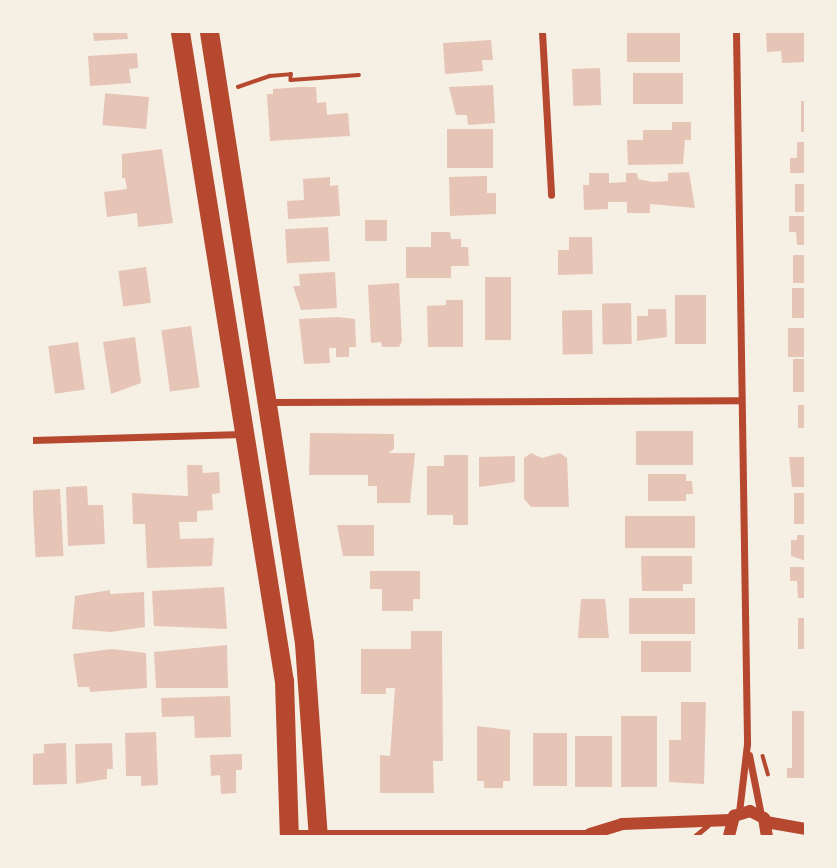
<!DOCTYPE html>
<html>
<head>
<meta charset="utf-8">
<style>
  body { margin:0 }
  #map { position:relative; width:837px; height:868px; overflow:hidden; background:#f6efe4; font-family:"DejaVu Sans",sans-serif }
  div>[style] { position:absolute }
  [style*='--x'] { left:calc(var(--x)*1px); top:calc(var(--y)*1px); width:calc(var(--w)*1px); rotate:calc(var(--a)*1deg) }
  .building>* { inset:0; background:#e6c5b7; transform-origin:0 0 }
  .path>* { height:3.5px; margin:-1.75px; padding:0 1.75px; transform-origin:1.75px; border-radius:1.75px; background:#b5482f }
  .service>* { height:5px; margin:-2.5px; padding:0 2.5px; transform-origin:2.5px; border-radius:2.5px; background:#b5482f }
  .minor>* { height:7px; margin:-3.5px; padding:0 3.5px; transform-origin:3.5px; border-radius:3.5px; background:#b5482f }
  .tertiary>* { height:12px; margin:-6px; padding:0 6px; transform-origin:6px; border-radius:6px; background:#b5482f }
  .trunk>* { height:19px; margin:-9.5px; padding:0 9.5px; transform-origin:9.5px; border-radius:9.5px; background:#b5482f }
  span { translate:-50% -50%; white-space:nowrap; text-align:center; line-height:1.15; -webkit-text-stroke:7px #f6efe4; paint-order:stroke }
  .frame { position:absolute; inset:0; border:33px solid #f6efe4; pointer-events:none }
</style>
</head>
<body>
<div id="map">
  <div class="building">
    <i style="clip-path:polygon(93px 32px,127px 32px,128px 39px,94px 41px)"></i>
    <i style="left:627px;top:32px;width:53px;height:30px"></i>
    <i style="clip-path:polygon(766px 32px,805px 32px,806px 62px,782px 63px,781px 51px,767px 52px)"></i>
    <i style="clip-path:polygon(491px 40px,493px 60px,482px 60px,483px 71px,445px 74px,443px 43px)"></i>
    <i style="clip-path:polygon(137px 53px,138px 68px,129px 69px,131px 83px,90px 86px,88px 56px)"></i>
    <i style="left:600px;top:68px;width:37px;height:28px;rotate:88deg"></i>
    <i style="left:633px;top:73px;width:50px;height:31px"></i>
    <i style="clip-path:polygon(493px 85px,495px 123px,468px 125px,467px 115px,456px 115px,449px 87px)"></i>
    <i style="clip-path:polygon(301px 87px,316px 87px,317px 103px,326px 102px,327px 115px,348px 113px,350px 136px,270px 141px,267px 94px,273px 94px,273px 89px)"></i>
    <i style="left:149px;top:97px;width:32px;height:44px;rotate:95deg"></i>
    <i style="left:801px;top:101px;width:5px;height:31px"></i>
    <i style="clip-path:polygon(672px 122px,691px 122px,691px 140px,685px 140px,683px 164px,628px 165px,627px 140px,643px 140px,643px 130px,672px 130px)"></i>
    <i style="left:447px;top:129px;width:46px;height:39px"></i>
    <i style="clip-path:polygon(797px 142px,806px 142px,806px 173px,790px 173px,790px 158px,797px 158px)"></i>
    <i style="clip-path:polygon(162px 149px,173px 223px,138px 227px,137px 213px,107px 217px,104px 192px,127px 189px,125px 178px,122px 178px,122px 154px)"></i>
    <i style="clip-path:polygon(689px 172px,695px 208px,650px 204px,650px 213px,627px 213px,627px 202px,608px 202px,608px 209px,584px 210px,583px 185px,589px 185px,589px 173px,609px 173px,609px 183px,626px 182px,626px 173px,637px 173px,638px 179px,652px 182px,668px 181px,668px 173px)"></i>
    <i style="clip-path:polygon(487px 176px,487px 193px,496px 193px,496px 214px,450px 216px,449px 177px)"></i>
    <i style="clip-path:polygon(330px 177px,330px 186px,338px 185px,340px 216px,288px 219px,287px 201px,304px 200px,303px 179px)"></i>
    <i style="left:795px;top:184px;width:11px;height:28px"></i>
    <i style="clip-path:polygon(789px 216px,806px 216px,806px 245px,797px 245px,796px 232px,789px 232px)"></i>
    <i style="left:365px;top:220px;width:22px;height:21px"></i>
    <i style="left:328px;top:227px;width:34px;height:43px;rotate:87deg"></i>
    <i style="clip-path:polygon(431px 232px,450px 232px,451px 239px,461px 239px,461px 247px,468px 247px,469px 266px,451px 266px,451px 278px,406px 278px,406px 247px,431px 247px)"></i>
    <i style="clip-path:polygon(569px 237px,592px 237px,593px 274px,558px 275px,558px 250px,569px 250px)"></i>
    <i style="left:793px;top:255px;width:13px;height:28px"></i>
    <i style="left:146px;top:267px;width:36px;height:28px;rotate:82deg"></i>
    <i style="clip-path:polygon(335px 272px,337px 308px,301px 310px,293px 286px,300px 286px,299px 274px)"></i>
    <i style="left:485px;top:277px;width:26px;height:63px"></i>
    <i style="clip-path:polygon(399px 283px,402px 341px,399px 347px,382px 347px,381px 342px,371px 343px,368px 285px)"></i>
    <i style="left:792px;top:288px;width:14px;height:30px"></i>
    <i style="left:675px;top:295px;width:31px;height:49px"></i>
    <i style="clip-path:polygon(446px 300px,463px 300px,463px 347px,428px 347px,427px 306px,446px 305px)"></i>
    <i style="left:631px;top:303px;width:41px;height:29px;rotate:89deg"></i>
    <i style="clip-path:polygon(648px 309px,666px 309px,667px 337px,637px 341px,637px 316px,648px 316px)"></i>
    <i style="left:592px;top:310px;width:44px;height:30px;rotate:89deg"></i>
    <i style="clip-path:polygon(338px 317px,355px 319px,356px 347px,349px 347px,349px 357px,336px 357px,336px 348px,329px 348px,330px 363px,304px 364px,299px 319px)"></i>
    <i style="left:191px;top:326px;width:62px;height:30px;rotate:82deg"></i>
    <i style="left:788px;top:328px;width:18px;height:29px"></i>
    <i style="clip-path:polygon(135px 337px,141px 383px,111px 394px,103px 342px)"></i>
    <i style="left:78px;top:342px;width:48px;height:30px;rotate:82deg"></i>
    <i style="left:793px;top:359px;width:13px;height:33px"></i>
    <i style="left:798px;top:405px;width:8px;height:23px"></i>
    <i style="left:636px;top:431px;width:57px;height:34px"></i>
    <i style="clip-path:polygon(310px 433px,394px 434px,394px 449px,388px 453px,415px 453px,410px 503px,377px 503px,377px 486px,368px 486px,368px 475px,309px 475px)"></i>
    <i style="clip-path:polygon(531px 453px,542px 458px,560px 453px,567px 458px,569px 507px,531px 507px,524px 499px,524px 458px)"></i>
    <i style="clip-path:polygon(444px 455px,468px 455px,468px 525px,453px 525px,453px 515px,427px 515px,427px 466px,444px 466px)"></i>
    <i style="clip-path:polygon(515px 456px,515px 482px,479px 487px,479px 457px)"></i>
    <i style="clip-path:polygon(789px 457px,806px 457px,806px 487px,792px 487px)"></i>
    <i style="clip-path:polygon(187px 465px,202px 465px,203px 473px,219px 472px,220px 493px,212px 494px,213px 510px,197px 511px,197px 522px,179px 522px,180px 539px,214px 538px,212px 566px,147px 568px,145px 524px,133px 524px,132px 493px,188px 496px)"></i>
    <i style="clip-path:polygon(648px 474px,686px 474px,686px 481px,692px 481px,693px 494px,686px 494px,686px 501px,648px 501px)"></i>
    <i style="clip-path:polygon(87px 486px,88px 505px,103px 505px,105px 544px,68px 546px,66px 487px)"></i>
    <i style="left:60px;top:489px;width:67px;height:28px;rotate:87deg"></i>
    <i style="left:794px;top:493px;width:12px;height:31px"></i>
    <i style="left:625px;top:516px;width:70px;height:32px"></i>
    <i style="clip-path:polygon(337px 525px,374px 525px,374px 556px,343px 556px)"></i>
    <i style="clip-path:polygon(797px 535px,806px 535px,806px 561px,791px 556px,791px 540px,797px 540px)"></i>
    <i style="clip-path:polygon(641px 556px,692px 556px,692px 584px,683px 584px,683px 591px,642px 591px)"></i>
    <i style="clip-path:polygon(790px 567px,806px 567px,806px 598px,798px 598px,797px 581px,790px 581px)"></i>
    <i style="clip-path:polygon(370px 571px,420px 571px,420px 599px,413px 599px,413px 611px,382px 611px,382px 589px,370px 589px)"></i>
    <i style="clip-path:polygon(224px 587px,227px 629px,154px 626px,152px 591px)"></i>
    <i style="clip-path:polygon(110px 590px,110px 594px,144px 592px,145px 627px,111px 632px,72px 629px,75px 596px)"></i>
    <i style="left:629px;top:598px;width:66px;height:36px"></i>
    <i style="clip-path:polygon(581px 599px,605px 599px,609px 638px,578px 638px)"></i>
    <i style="left:798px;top:618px;width:8px;height:31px"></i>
    <i style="clip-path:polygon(411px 631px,442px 631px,443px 761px,433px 761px,434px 793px,380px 793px,380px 755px,390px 756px,395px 688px,386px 688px,386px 694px,361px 694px,361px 649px,411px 649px)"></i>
    <i style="left:641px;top:641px;width:50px;height:31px"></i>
    <i style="clip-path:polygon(227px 645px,228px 688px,156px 688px,154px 652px)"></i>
    <i style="clip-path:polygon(112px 649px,146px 653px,147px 688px,90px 692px,89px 687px,78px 687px,73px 654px)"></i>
    <i style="clip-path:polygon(230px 696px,231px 737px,195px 738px,194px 716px,162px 717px,161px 698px)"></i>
    <i style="clip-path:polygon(681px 702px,706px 702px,704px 784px,669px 782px,669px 740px,681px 740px)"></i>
    <i style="clip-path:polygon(792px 711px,806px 711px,806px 778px,787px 778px,787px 768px,792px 768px)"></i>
    <i style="left:621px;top:716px;width:36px;height:71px"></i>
    <i style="clip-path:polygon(477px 726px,510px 730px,510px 781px,503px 781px,503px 788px,484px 788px,484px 781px,477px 781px)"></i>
    <i style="clip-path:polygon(156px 732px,158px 785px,141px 786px,141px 776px,126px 776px,125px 733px)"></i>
    <i style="left:533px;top:733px;width:34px;height:53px"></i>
    <i style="left:575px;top:736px;width:37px;height:51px"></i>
    <i style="clip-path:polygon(66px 743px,67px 784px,32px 785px,32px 754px,44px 753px,44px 744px)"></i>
    <i style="clip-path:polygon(112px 743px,113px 769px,107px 769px,107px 779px,76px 784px,75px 744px)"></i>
    <i style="clip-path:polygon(242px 754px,242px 770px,236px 770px,236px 793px,221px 794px,220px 775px,211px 776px,210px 755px)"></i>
  </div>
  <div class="path">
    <i style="--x:238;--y:87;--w:34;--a:-19"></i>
    <i style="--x:270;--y:76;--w:21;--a:-5"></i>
    <i style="--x:291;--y:74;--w:6;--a:90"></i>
    <i style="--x:291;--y:80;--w:68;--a:-4.2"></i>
    <i style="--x:763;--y:756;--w:19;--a:74"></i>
  </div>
  <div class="service">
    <i style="--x:695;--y:836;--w:17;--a:-40"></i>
  </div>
  <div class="minor">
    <i style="--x:542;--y:32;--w:163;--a:86.8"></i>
    <i style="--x:736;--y:32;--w:712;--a:89.11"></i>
    <i style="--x:747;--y:744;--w:68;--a:96.7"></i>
    <i style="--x:269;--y:402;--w:471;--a:-0.2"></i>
    <i style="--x:32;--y:440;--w:211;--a:-1.6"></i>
    <i style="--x:749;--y:755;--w:61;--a:78.7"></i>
  </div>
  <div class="tertiary">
    <i style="--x:766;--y:822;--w:41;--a:9.9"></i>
    <i style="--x:590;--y:834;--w:34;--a:-17"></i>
    <i style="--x:622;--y:824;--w:109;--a:-2.1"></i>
    <i style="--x:297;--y:836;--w:301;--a:0"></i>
    <i style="--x:729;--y:836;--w:21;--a:-76"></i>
    <i style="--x:734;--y:816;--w:17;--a:-17"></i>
    <i style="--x:750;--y:811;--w:16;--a:27"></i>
    <i style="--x:764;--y:818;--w:18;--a:81"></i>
  </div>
  <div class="trunk">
    <i style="--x:180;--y:32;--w:657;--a:80.9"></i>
    <i style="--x:284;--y:681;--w:155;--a:88.2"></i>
    <i style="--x:209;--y:32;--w:618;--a:81.16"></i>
    <i style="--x:304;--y:643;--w:194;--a:85.9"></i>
  </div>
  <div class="frame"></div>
</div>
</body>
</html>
